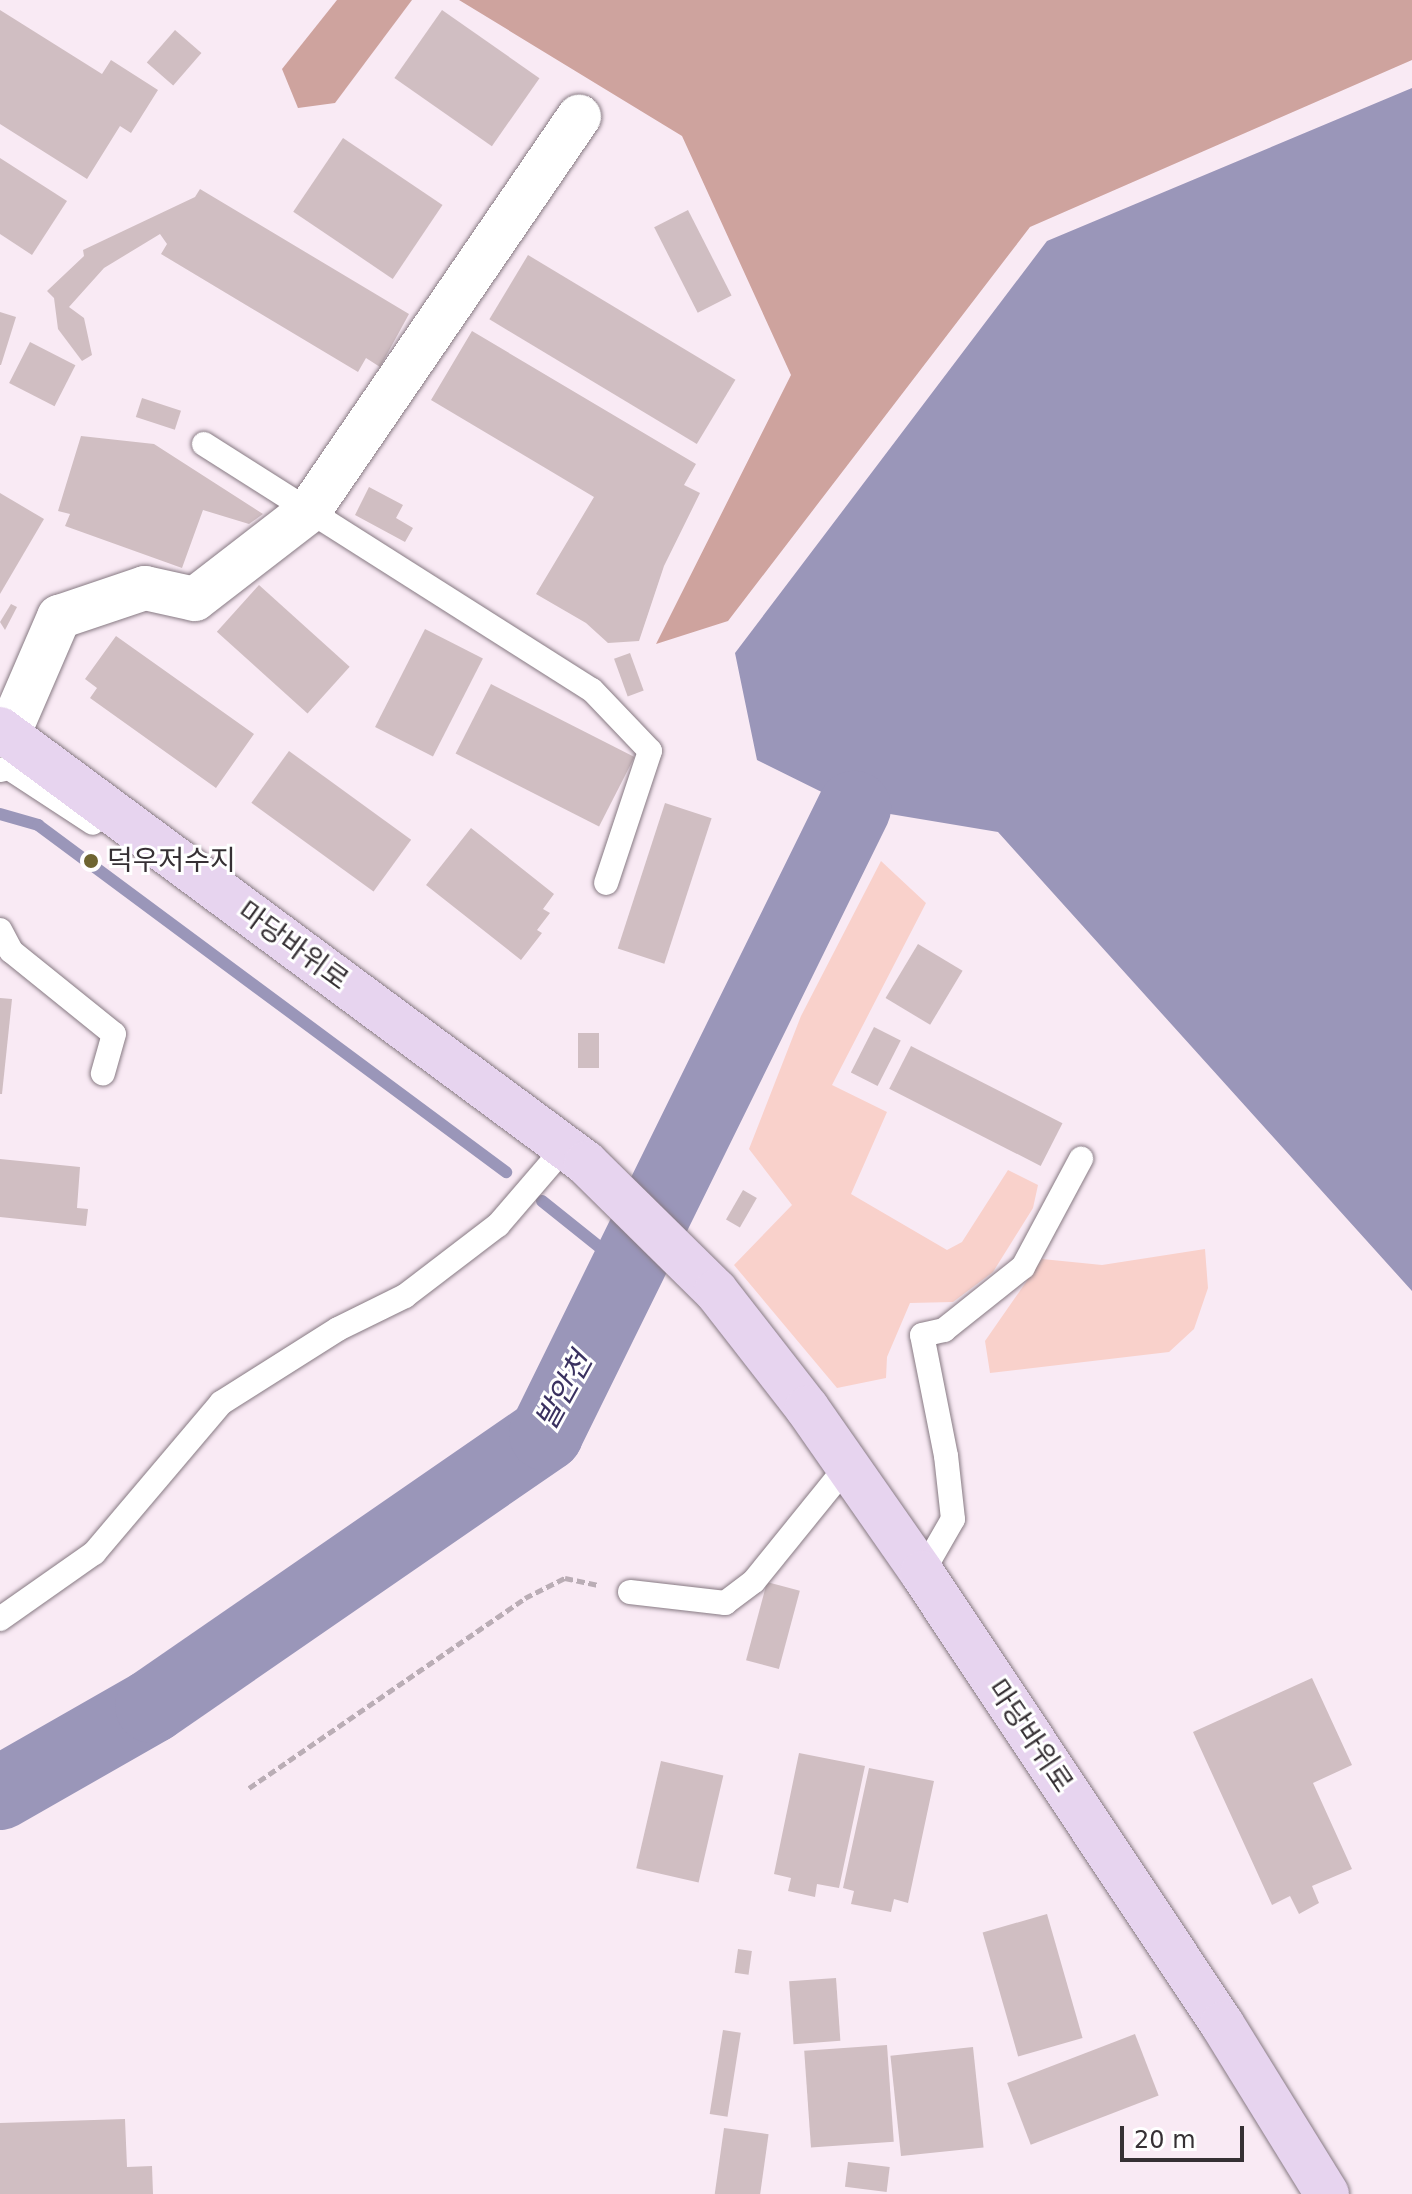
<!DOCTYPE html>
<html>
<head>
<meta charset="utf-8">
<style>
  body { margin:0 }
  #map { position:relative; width:1412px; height:2194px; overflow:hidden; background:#f9eaf4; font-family:"DejaVu Sans","Noto Sans KR",sans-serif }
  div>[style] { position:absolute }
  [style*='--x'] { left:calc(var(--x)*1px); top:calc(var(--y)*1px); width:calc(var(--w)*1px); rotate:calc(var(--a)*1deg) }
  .green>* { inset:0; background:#f9d1cb }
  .forest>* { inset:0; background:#cea39e }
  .water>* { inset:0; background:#9a96b9 }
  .stream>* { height:12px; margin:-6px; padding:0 6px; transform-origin:6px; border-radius:6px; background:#9a96b9 }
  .river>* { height:74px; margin:-37px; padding:0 37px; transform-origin:37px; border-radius:37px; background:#9a96b9 }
  .building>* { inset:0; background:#d0bec2; transform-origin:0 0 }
  .path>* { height:5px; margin-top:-2.5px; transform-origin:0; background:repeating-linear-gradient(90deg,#baadb5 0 8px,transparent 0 12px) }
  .roads { filter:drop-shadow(0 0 2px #877a83) drop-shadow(0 0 2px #877a83) }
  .lane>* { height:24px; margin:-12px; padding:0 12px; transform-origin:12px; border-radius:12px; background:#fff }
  .street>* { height:44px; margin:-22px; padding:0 22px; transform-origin:22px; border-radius:22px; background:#fff }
  .secondary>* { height:44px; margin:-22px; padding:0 22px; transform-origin:22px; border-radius:22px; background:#e7d4ef }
  .dots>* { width:22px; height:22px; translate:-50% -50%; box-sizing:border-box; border:4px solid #fff; border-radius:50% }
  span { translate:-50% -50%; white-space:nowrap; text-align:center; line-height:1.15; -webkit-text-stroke:6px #fff; paint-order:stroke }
  .poi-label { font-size:28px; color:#363034 }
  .left { translate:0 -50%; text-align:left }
  .street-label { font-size:28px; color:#363034 }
  .water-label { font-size:30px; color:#3a3160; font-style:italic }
  .scale { position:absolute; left:1120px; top:2126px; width:124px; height:36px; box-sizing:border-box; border:4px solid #363034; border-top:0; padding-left:10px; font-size:24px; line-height:28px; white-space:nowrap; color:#363034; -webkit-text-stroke:6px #fff; paint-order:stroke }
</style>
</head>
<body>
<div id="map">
  <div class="green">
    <i style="clip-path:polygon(881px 861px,926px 903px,832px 1085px,887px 1112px,851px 1194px,947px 1250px,962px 1242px,1008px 1170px,1038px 1185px,1033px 1208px,993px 1272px,953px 1302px,910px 1303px,887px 1357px,886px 1378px,837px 1388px,734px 1265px,792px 1205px,749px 1149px,801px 1016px)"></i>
    <i style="clip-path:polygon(1205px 1249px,1208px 1288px,1194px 1329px,1169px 1352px,990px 1373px,985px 1341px,1042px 1259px,1102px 1265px)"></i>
  </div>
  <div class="forest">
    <i style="clip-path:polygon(337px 0,412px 0,335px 103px,298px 108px,282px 69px)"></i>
    <i style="clip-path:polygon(459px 0,1412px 0,1412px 60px,1030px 227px,728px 621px,656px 644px,791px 375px,682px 136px)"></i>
  </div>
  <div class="water">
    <i style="clip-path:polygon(1412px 88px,1412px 1291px,998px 832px,854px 808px,757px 760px,735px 653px,1047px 241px)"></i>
  </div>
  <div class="stream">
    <i style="--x:0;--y:814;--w:40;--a:16"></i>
    <i style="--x:38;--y:825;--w:583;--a:36.56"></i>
    <i style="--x:542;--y:1201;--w:110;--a:38.7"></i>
  </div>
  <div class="river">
    <i style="--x:0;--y:1793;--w:175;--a:-29.8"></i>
    <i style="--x:152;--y:1706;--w:479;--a:-34.6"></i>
    <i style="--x:546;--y:1434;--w:698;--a:-63.8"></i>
  </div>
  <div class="building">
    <i style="clip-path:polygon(0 10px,102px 74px,111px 60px,158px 90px,131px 133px,120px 126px,87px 179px,0 124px)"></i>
    <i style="left:442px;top:10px;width:119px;height:83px;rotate:35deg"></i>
    <i style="left:175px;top:30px;width:35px;height:43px;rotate:41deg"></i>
    <i style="left:343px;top:138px;width:120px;height:89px;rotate:34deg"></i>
    <i style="clip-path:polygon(0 158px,67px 201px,32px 255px,0 234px)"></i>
    <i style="clip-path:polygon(200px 189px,409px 314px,380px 367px,366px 358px,358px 372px,161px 254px,167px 244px,160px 234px,104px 268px,69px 307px,84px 318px,92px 355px,82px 361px,58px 329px,54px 298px,47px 291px,84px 256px,83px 250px,195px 197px)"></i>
    <i style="left:688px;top:210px;width:96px;height:38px;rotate:63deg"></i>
    <i style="left:528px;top:255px;width:242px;height:75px;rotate:31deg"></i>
    <i style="clip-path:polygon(0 312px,16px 317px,1px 365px,0 365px)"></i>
    <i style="clip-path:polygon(472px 331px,696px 464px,684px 485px,700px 493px,664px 566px,639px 641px,608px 643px,586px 623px,536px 594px,594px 497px,431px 400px)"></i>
    <i style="left:30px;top:342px;width:51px;height:46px;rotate:27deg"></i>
    <i style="left:142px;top:398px;width:41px;height:20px;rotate:18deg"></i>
    <i style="clip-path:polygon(81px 436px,154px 444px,263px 514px,249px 524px,203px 510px,182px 568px,65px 526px,70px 514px,58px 511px)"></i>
    <i style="clip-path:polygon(369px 487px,403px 505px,396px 518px,413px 528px,405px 542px,355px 515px)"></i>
    <i style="clip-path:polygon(0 493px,44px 519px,0 594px)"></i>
    <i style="left:259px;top:585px;width:122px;height:63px;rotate:42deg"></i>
    <i style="clip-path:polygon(11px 604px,17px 607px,5px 630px,0 622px)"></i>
    <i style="left:425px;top:629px;width:65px;height:110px;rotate:27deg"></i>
    <i style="clip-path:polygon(116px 636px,254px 734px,216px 788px,90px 698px,97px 688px,85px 679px)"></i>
    <i style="left:630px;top:653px;width:40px;height:17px;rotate:70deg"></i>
    <i style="left:491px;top:684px;width:161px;height:78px;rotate:27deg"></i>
    <i style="left:289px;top:751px;width:151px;height:64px;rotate:36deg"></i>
    <i style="left:665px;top:803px;width:49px;height:153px;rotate:18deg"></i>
    <i style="clip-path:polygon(471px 828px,554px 894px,543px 909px,550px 913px,537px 930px,542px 933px,521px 960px,426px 885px)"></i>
    <i style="left:918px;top:944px;width:52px;height:63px;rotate:31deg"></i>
    <i style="clip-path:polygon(0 998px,12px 999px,2px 1094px,0 1094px)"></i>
    <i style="left:874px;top:1027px;width:30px;height:51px;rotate:27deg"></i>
    <i style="left:578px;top:1033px;width:21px;height:35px"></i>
    <i style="left:911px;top:1046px;width:170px;height:48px;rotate:27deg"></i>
    <i style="clip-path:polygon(0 1159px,80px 1167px,77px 1208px,88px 1209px,86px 1226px,0 1217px)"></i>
    <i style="left:743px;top:1190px;width:16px;height:34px;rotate:30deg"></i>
    <i style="left:767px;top:1582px;width:34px;height:81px;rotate:15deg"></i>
    <i style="clip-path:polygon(1312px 1678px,1352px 1765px,1313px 1783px,1352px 1869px,1312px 1886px,1319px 1903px,1299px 1914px,1290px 1896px,1272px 1905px,1193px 1732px)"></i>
    <i style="clip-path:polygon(799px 1753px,865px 1766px,839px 1888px,817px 1884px,815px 1897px,788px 1891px,791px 1878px,774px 1874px)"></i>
    <i style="left:661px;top:1761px;width:64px;height:110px;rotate:13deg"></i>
    <i style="clip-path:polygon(869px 1768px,934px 1781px,908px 1903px,894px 1899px,891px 1912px,851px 1904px,854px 1891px,843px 1888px)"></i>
    <i style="left:1047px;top:1914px;width:129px;height:67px;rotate:74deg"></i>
    <i style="left:738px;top:1949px;width:14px;height:24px;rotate:8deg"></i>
    <i style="left:836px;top:1978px;width:63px;height:47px;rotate:86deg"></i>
    <i style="left:723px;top:2030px;width:18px;height:85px;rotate:9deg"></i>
    <i style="left:1135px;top:2034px;width:66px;height:137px;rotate:69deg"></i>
    <i style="left:887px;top:2045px;width:97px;height:83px;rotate:86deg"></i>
    <i style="left:973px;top:2047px;width:101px;height:83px;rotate:84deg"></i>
    <i style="clip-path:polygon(125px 2119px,127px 2167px,152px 2166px,153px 2194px,0 2194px,0 2123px)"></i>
    <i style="left:724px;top:2128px;width:45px;height:67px;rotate:8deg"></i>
    <i style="left:848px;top:2162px;width:42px;height:25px;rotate:7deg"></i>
  </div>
  <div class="path">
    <i style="--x:249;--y:1788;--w:335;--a:-34.5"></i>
    <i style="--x:525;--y:1598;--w:45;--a:-26.6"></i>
    <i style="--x:565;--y:1578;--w:34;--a:12"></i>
  </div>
  <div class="roads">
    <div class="lane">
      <i style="--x:204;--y:444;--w:459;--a:32.4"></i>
      <i style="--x:592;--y:690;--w:84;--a:46.4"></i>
      <i style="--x:650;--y:751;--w:139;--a:108.4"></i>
      <i style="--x:0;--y:770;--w:9;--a:-13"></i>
      <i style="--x:9;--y:768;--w:100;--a:33.2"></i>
      <i style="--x:0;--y:930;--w:24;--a:62"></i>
      <i style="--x:11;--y:951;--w:132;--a:38.9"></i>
      <i style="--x:114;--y:1034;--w:41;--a:105.8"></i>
      <i style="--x:922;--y:1573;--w:62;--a:-60.1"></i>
      <i style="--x:953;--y:1519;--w:63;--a:-96.3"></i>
      <i style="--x:946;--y:1456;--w:123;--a:-101.2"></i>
      <i style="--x:922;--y:1335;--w:23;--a:-13"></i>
      <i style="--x:944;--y:1330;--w:101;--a:-38.6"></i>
      <i style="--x:1023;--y:1267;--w:123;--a:-61.8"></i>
      <i style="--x:630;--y:1592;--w:96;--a:6.6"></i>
      <i style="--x:725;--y:1603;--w:36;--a:-37"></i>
      <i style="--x:754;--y:1581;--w:148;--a:-51"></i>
      <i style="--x:0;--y:1619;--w:115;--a:-35.1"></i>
      <i style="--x:94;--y:1553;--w:197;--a:-49.7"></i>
      <i style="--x:221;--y:1403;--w:138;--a:-32.3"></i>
      <i style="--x:338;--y:1329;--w:75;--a:-26.2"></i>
      <i style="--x:405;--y:1296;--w:117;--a:-37.4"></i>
      <i style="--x:498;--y:1225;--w:103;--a:-49.3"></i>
    </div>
    <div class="street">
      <i style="--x:8;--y:735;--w:129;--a:-66.6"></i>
      <i style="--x:59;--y:617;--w:91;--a:-18.6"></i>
      <i style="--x:145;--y:588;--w:51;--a:12.4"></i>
      <i style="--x:195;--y:599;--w:144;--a:-37.7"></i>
      <i style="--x:309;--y:511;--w:478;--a:-55.6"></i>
    </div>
    <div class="secondary">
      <i style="--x:0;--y:729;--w:729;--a:36.52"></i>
      <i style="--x:586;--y:1163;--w:182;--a:44.6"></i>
      <i style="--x:716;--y:1291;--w:148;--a:52.1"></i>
      <i style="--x:807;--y:1408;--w:201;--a:55.1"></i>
      <i style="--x:922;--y:1573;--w:542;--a:56.37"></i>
      <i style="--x:1222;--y:2024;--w:200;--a:58.3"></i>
    </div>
  </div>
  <div class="dots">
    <i style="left:91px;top:861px;background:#6e6531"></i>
  </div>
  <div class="poi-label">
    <span class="left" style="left:107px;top:861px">덕우저수지</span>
  </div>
  <div class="street-label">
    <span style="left:293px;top:946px;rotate:36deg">마당바위로</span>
    <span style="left:1030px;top:1736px;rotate:56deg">마당바위로</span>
  </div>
  <div class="water-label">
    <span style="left:564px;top:1391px;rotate:-61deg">발안천</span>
  </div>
  <div class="scale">20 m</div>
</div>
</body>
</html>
